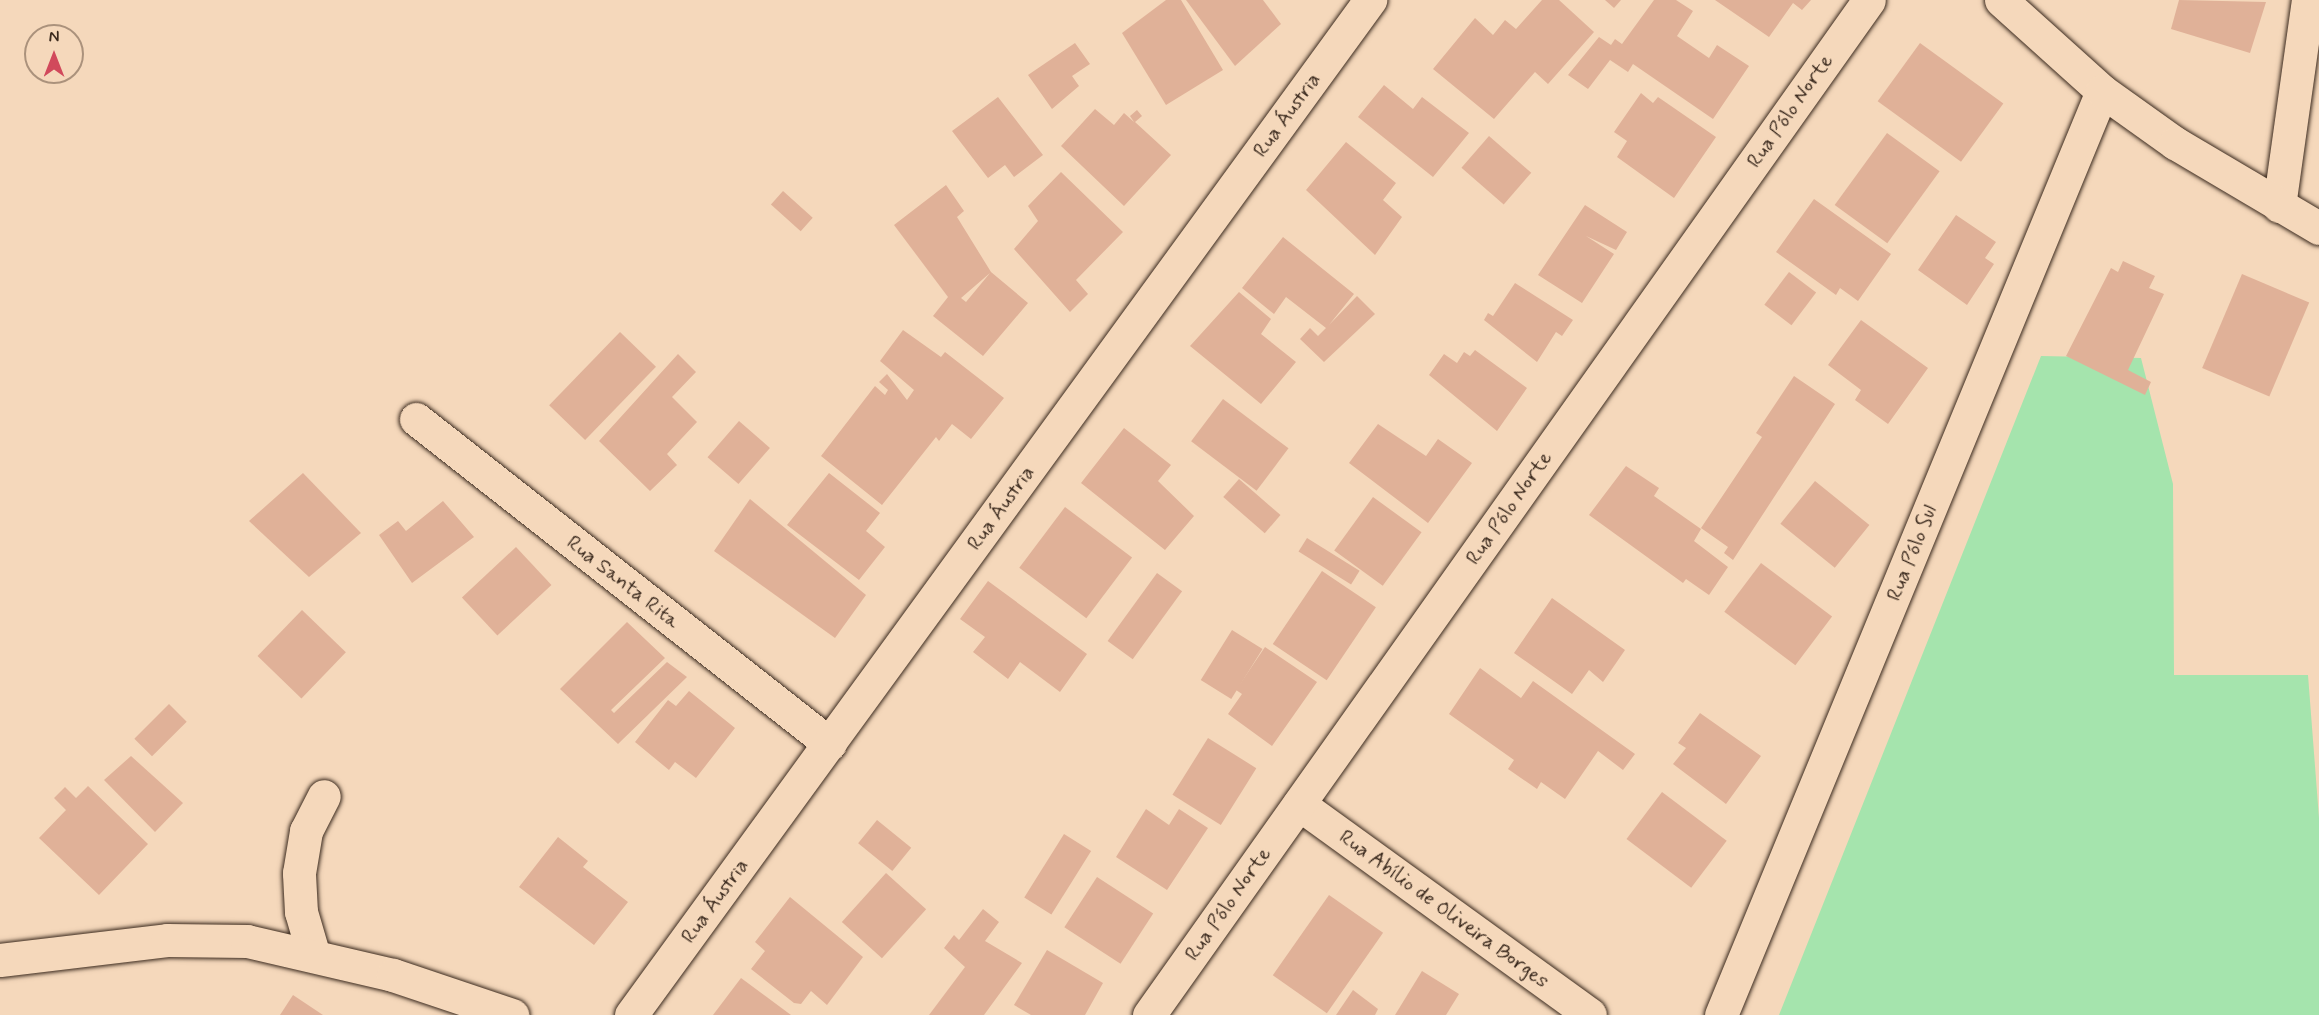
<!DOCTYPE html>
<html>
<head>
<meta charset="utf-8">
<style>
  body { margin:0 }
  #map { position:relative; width:2319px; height:1015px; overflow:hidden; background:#f5d8bb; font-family:Mynerve,sans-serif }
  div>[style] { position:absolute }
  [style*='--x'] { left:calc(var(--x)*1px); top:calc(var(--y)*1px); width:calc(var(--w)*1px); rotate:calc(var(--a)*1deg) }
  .green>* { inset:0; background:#a5e4ad }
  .building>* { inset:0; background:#e0b198; transform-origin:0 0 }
  .roads { filter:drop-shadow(0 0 2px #3b2a1e) drop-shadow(0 0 2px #3b2a1e) }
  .street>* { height:33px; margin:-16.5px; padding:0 16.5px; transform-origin:16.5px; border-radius:16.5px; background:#f5d8bb }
  .primary>* { height:33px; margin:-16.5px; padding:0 16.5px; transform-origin:16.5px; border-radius:16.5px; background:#f5d8bb }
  span { translate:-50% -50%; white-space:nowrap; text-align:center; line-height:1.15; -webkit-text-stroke:4.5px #f5d8bb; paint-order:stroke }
  .street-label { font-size:21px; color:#3b2a1e }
  .north { position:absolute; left:24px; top:24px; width:60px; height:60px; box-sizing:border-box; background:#f5d8bb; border:2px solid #ab927c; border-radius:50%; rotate:0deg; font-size:16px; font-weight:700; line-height:24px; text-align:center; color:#3b2a1e }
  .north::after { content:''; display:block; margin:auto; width:21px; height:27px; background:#d1495b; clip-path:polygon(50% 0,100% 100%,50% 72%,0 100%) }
</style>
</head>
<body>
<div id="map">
  <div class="green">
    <i style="clip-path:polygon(2041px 356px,2141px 358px,2173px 484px,2174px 675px,2308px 675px,2319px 818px,2319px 1015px,1779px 1015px)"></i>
  </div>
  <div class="building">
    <i style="clip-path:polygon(1166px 0,1181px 0,1223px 70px,1166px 105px,1122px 33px)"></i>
    <i style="clip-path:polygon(1186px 0,1263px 0,1281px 24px,1235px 66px)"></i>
    <i style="clip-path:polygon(1542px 0,1559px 0,1594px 32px,1548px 84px,1535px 72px,1494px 119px,1433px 69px,1475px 18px,1493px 35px,1505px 20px,1516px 29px)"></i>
    <i style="clip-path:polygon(1605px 0,1621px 0,1614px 8px)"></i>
    <i style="clip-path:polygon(1654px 0,1676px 0,1693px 11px,1677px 36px,1709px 58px,1717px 45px,1749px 66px,1713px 119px,1633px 64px,1628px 72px,1610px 60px,1588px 89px,1568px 75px,1599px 37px,1611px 45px,1615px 39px,1622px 44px)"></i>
    <i style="clip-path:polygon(1715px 0,1811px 0,1802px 10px,1793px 3px,1769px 37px)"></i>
    <i style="clip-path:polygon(2179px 0,2266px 2px,2250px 53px,2171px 29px)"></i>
    <i style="clip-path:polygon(1075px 43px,1090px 64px,1072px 76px,1079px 86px,1052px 109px,1028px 75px)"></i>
    <i style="left:1920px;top:43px;width:103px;height:72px;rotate:36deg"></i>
    <i style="clip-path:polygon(1384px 85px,1413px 109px,1422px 97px,1469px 133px,1433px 177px,1358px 117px)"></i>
    <i style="clip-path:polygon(1641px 93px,1653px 103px,1658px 97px,1716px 137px,1674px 198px,1617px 157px,1627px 141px,1614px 132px)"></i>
    <i style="clip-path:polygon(998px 97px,1043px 155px,1014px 177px,1005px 165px,988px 178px,952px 131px)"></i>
    <i style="clip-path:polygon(1095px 109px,1114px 125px,1124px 113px,1134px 122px,1130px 116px,1137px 110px,1142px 116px,1135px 122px,1171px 155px,1124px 206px,1061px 146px)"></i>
    <i style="left:1887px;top:133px;width:65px;height:89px;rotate:36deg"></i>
    <i style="left:1489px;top:136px;width:56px;height:42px;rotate:41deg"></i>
    <i style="clip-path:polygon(1346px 142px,1396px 183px,1383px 200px,1402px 217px,1375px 255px,1306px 190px)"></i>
    <i style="clip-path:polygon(1061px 172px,1123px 232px,1076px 280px,1088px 294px,1070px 312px,1014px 249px,1038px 221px,1028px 206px)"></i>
    <i style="clip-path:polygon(evenodd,946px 185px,964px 211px,957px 217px,991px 272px,1028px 303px,983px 356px,933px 316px,948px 297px,894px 225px,946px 185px,990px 273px,966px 302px,961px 298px,990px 273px)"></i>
    <i style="left:783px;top:191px;width:40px;height:18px;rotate:42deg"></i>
    <i style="clip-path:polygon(1814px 199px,1891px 254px,1858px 301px,1840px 288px,1836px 295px,1776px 252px)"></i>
    <i style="clip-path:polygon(1585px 205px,1627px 232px,1616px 250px,1586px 236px,1614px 254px,1582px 303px,1538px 275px)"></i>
    <i style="clip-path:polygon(1956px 215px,1996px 242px,1985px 258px,1994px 264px,1967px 305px,1918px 270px)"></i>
    <i style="clip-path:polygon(1283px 237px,1354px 294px,1329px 325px,1357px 296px,1375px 314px,1324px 362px,1300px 339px,1310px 328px,1318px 336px,1326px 328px,1286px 297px,1274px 314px,1242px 288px)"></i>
    <i style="clip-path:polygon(2123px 261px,2155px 276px,2149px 288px,2164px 294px,2128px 370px,2151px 382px,2145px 395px,2066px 356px,2111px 268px,2118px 272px)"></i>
    <i style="left:1789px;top:272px;width:34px;height:41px;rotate:37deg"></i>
    <i style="left:2242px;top:274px;width:73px;height:102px;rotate:23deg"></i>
    <i style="clip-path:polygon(1515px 283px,1573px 320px,1562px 336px,1556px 332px,1537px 362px,1484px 320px,1488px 313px,1493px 316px)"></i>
    <i style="clip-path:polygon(1239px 292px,1271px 319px,1261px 334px,1296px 362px,1261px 404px,1190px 346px)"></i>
    <i style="clip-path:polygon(1861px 320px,1928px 368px,1888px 424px,1855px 400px,1861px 390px,1828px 365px)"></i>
    <i style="clip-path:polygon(903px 330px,941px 357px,945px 352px,1004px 398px,971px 439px,952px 424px,939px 441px,936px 437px,882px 505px,821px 456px,875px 386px,885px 395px,888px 390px,879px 382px,887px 374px,907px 400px,914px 390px,880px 361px)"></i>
    <i style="left:620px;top:332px;width:50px;height:102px;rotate:44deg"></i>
    <i style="clip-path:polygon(1475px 350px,1527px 388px,1497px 431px,1429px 375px,1444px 354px,1457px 363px,1464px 352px,1470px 356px)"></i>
    <i style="clip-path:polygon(678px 354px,696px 372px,672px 397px,697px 422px,667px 454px,677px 465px,650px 491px,599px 441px)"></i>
    <i style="clip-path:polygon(1794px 376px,1835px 404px,1733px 560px,1724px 553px,1728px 547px,1701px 528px,1762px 437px,1756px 433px)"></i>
    <i style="left:1223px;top:399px;width:82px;height:53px;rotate:37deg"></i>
    <i style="left:739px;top:421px;width:41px;height:48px;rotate:41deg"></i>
    <i style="clip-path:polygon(1378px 424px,1426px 456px,1438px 439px,1472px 463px,1428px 523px,1349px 463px)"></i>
    <i style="clip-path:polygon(1124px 428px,1171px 465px,1158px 481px,1194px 516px,1165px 550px,1081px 483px)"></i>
    <i style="clip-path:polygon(1626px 466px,1659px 488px,1654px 496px,1701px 529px,1694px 541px,1728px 567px,1709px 595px,1686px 579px,1683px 583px,1589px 515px)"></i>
    <i style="clip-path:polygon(303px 473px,361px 533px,309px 577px,249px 521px)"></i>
    <i style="clip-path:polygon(829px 473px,880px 513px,866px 531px,885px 547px,859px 580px,787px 525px)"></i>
    <i style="left:1239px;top:479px;width:55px;height:24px;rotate:41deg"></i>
    <i style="left:1815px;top:481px;width:70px;height:55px;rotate:39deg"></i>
    <i style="left:1373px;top:497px;width:60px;height:66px;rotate:36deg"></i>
    <i style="clip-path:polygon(750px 499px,866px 595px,835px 638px,714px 551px)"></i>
    <i style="clip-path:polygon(443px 501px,474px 537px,412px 583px,379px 535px,398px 521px,406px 531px)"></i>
    <i style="left:1065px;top:507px;width:84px;height:76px;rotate:37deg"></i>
    <i style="left:1307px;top:538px;width:62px;height:16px;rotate:32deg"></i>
    <i style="left:516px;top:547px;width:52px;height:74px;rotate:47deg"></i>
    <i style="left:1761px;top:563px;width:89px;height:61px;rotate:37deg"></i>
    <i style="left:1322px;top:571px;width:65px;height:88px;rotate:34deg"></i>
    <i style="left:1157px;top:573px;width:31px;height:84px;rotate:36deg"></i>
    <i style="clip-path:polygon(988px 581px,1087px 654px,1060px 692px,1020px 662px,1008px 679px,973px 652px,985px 637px,960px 619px)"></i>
    <i style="clip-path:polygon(1552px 598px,1625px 650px,1603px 682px,1589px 670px,1572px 694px,1514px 653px)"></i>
    <i style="left:302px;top:610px;width:61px;height:64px;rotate:44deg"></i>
    <i style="clip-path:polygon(627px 622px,665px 658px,611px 710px,614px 713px,667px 662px,687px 677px,618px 744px,560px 689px)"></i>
    <i style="left:1232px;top:630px;width:36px;height:59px;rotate:32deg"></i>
    <i style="clip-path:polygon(1265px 647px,1317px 682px,1272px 746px,1228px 714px,1242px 694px,1236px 690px)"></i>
    <i style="clip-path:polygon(1480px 668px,1521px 698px,1533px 681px,1635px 754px,1623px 770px,1598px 751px,1565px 799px,1541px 782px,1537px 789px,1508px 769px,1514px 760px,1449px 714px)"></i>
    <i style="clip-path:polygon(689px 691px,735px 728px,696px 778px,675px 762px,669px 770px,635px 742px,668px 700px,676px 706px)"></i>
    <i style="left:169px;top:704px;width:25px;height:49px;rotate:45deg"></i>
    <i style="clip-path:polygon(1700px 713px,1761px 756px,1726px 804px,1673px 764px,1686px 748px,1678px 743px)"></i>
    <i style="left:1208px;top:738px;width:57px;height:67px;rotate:32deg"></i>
    <i style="clip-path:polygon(131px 756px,183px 803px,155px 832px,104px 780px)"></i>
    <i style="clip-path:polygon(88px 786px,148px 844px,99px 895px,39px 838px,66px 810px,54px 798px,65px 787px,76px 798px)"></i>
    <i style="left:1662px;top:792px;width:81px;height:59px;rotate:37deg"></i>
    <i style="clip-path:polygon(1146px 809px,1169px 825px,1179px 809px,1208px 828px,1167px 890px,1116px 857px)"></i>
    <i style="left:877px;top:820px;width:44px;height:30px;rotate:39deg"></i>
    <i style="left:1064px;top:834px;width:32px;height:75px;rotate:32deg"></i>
    <i style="clip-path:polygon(558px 837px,588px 861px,583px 867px,628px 902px,594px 945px,519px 887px)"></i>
    <i style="left:886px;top:873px;width:54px;height:66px;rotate:42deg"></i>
    <i style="left:1097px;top:877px;width:67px;height:60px;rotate:33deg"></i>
    <i style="left:1329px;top:895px;width:66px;height:98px;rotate:35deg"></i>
    <i style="clip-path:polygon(790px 897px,863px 957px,827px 1005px,811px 991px,801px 1004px,794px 1003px,751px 969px,765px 951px,755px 942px)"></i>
    <i style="clip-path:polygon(983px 909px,999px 922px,985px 941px,1022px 963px,984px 1015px,929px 1015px,965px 967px,944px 948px,954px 935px,959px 940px)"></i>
    <i style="clip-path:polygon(1047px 950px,1103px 983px,1085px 1015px,1031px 1015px,1014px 1005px)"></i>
    <i style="clip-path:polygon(1422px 971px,1459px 994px,1446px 1015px,1395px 1015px)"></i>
    <i style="clip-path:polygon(741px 978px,791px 1015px,713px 1015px)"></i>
    <i style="clip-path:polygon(1353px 990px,1378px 1009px,1375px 1015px,1336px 1015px)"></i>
    <i style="clip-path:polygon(293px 995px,323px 1015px,280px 1015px)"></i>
  </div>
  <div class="roads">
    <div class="street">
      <i style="--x:2279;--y:206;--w:208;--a:-82"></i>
      <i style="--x:416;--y:419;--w:526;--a:38.13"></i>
      <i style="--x:1299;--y:804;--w:359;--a:35.9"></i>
      <i style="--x:313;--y:953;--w:43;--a:-106.3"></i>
      <i style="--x:301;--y:912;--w:39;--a:-93"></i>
      <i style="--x:299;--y:873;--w:43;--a:-80.5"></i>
      <i style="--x:306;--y:831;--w:39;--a:-63"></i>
      <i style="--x:0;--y:960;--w:168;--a:-6.8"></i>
      <i style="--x:167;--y:940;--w:80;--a:0.7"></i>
      <i style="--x:247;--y:941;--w:150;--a:13.1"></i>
      <i style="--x:393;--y:975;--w:126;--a:18.6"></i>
      <i style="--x:631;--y:1015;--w:1256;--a:-53.94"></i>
      <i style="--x:1149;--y:1015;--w:1244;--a:-54.65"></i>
      <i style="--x:1721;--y:1015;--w:999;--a:-67.59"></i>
    </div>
    <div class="primary">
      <i style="--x:2001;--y:0;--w:136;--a:42"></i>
      <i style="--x:2102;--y:91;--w:90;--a:35.5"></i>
      <i style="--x:2175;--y:143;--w:167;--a:30.6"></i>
    </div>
  </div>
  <div class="street-label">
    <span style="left:1790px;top:111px;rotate:-55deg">Rua Pólo Norte</span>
    <span style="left:1287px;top:115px;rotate:-54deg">Rua Áustria</span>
    <span style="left:1001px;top:508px;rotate:-54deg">Rua Áustria</span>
    <span style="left:1509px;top:508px;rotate:-55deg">Rua Pólo Norte</span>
    <span style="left:1912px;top:553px;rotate:-68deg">Rua Pólo Sul</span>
    <span style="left:623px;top:582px;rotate:38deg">Rua Santa Rita</span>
    <span style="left:715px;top:901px;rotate:-54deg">Rua Áustria</span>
    <span style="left:1228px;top:904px;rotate:-55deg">Rua Pólo Norte</span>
    <span style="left:1444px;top:909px;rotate:36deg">Rua Abílio de Oliveira Borges</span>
  </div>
  <div class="north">N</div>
</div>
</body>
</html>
